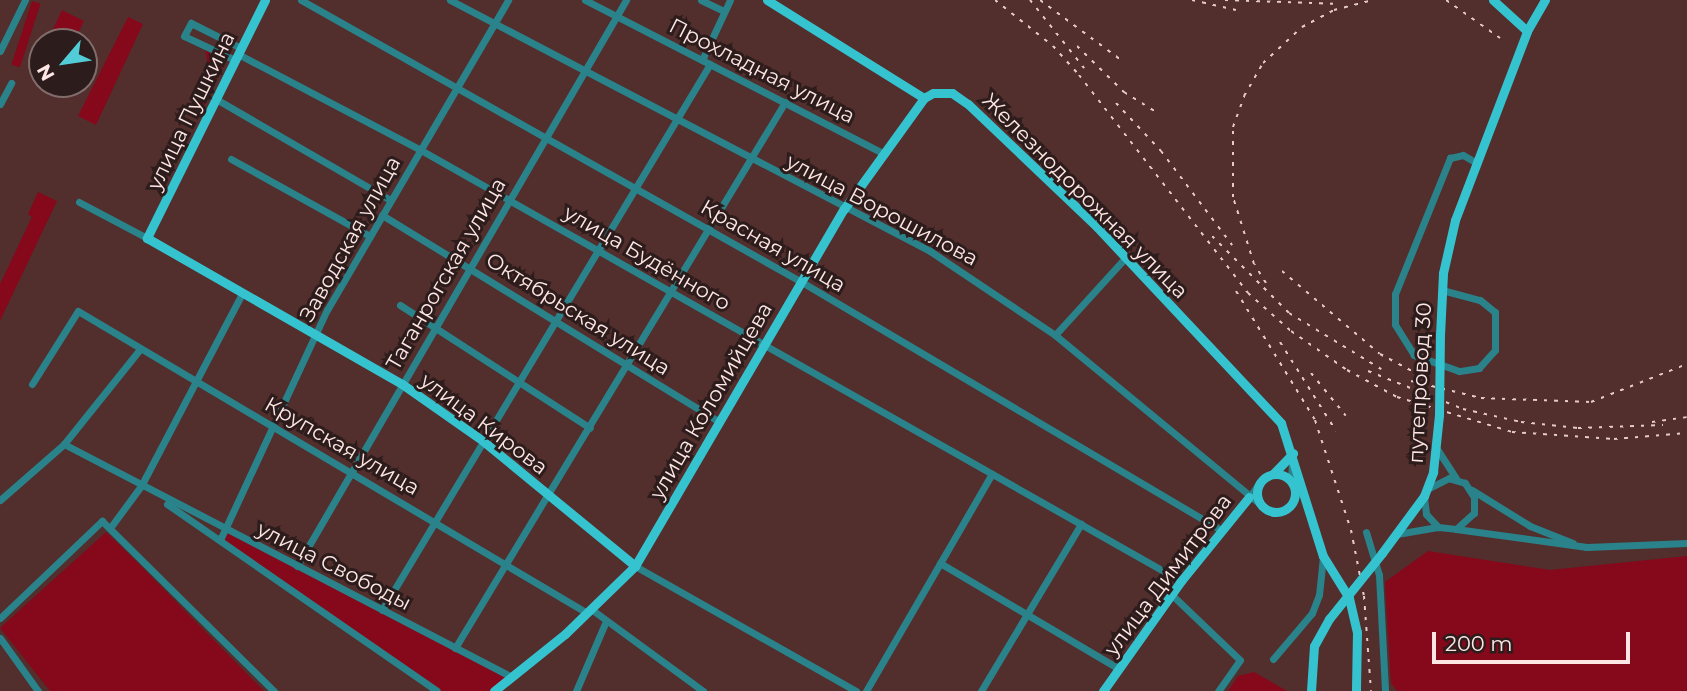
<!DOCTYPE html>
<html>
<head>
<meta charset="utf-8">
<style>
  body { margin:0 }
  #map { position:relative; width:1687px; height:691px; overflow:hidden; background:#522e2d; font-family:Montserrat,sans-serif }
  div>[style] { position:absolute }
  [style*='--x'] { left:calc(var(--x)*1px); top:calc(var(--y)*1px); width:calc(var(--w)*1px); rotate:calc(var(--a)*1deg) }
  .green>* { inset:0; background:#86081b; transform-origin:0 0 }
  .minor>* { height:7px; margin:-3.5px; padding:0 3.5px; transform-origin:3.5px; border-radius:3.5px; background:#2a838a }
  .major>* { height:9px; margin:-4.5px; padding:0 4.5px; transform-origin:4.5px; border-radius:4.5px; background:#35c4cf }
  .major>.ring { margin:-4.5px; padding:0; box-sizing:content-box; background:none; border:9px solid #35c4cf; border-radius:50% }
  .rail>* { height:2px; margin-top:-1px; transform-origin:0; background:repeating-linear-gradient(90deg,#e5cbca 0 3.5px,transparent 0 10.5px) }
  .major-bridge>* { height:9px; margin:-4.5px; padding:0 4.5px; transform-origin:4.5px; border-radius:4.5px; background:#35c4cf }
  span { translate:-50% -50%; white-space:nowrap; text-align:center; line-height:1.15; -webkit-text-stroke:6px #2c1c1b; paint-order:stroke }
  .street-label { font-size:21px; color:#fee6e5 }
  .north { position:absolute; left:28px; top:28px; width:70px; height:70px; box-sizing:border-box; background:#2c1c1b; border:2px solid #806d6c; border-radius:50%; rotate:241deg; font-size:19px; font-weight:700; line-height:28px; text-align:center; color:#fee6e5 }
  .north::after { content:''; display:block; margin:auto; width:24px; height:32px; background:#52ccd6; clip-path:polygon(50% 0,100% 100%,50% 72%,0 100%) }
  .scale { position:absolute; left:1432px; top:632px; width:198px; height:32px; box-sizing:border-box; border:4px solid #fee6e5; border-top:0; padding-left:9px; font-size:21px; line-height:24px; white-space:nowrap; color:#fee6e5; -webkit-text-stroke:5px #2c1c1b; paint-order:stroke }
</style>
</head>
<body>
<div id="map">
  <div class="green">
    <i style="left:32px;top:1px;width:9px;height:67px;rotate:18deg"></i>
    <i style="clip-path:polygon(62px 10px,84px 21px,74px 42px,47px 42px)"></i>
    <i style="clip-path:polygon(128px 17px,143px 24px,96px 125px,78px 116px)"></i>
    <i style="clip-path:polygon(205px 50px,226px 60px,204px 106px,197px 103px,210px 74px)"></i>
    <i style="clip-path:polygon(38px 192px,57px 201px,0 321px,0 284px,32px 217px,28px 214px)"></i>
    <i style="clip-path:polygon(226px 530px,512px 677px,493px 691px,436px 691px,220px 540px)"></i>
    <i style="clip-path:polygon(106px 532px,135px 560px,264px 691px,50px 691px,0 628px)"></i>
    <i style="clip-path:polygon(1428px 551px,1550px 570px,1687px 556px,1687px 691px,1397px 691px,1391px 683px,1385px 582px)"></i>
    <i style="clip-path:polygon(1254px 672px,1287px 691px,1228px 691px,1238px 676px)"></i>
  </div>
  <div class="minor">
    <i style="--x:301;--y:0;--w:573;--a:29.39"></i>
    <i style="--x:800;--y:281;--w:490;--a:30.6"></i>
    <i style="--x:450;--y:0;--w:542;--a:27.61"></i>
    <i style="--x:930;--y:251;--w:151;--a:33.9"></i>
    <i style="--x:1055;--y:335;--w:267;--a:39.5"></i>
    <i style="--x:585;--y:0;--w:337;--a:27.2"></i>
    <i style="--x:701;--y:0;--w:25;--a:26"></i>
    <i style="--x:0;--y:51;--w:57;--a:-63.9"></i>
    <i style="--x:238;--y:54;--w:204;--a:27.7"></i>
    <i style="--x:419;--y:149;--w:876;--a:29.55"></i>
    <i style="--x:235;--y:60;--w:56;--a:-154.8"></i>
    <i style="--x:184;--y:36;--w:15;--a:-62"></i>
    <i style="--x:191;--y:23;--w:56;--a:26.6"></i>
    <i style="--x:702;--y:60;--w:66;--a:-65"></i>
    <i style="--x:216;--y:99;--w:201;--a:30.1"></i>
    <i style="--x:0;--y:104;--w:24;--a:-62"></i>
    <i style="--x:231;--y:159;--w:159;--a:29"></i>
    <i style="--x:79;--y:202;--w:77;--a:27.9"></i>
    <i style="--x:382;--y:215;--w:396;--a:31.5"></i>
    <i style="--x:1442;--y:290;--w:39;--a:15"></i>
    <i style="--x:1480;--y:300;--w:19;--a:39"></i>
    <i style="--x:1495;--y:312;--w:38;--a:90"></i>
    <i style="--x:1495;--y:350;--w:24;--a:132"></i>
    <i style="--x:1479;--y:368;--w:20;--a:171"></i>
    <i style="--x:1459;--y:371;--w:48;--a:-160.4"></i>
    <i style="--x:1414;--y:355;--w:36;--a:-122"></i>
    <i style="--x:1395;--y:324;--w:30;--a:-90"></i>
    <i style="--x:1395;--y:294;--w:147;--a:-68"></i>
    <i style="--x:1450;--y:158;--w:13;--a:-13"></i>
    <i style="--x:1463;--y:155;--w:16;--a:30"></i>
    <i style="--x:400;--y:305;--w:226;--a:32.9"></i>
    <i style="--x:1055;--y:335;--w:105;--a:-47.7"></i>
    <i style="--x:32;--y:384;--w:86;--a:-57.8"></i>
    <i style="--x:78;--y:311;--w:592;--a:30.68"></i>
    <i style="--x:64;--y:444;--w:505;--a:27.48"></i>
    <i style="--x:1437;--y:449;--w:35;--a:57"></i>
    <i style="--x:1291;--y:481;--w:17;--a:-87"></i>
    <i style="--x:1472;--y:490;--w:68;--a:31.8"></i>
    <i style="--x:1530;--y:526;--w:46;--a:21.6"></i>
    <i style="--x:1249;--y:497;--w:21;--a:-53"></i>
    <i style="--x:1424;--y:497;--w:17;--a:83"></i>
    <i style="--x:1426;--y:514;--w:18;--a:47"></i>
    <i style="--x:1438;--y:527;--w:18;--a:6"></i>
    <i style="--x:1456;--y:529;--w:24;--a:-42"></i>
    <i style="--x:1474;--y:513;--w:16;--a:-90"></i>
    <i style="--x:1474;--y:497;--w:17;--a:-123"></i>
    <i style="--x:1465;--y:483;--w:17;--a:-163"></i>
    <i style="--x:1449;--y:478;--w:22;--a:153"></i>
    <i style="--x:0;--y:500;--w:85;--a:-41.2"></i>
    <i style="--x:64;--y:444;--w:122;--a:-51.3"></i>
    <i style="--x:167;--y:504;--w:328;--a:34.7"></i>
    <i style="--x:110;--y:528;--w:52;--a:-53.6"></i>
    <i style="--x:141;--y:486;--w:217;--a:-62.3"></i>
    <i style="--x:1456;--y:529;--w:132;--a:7.8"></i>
    <i style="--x:1587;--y:547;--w:100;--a:-2.3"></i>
    <i style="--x:1366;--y:532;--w:45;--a:73.2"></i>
    <i style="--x:1379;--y:575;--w:116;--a:87"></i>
    <i style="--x:1397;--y:534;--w:41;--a:-9.9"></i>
    <i style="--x:220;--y:540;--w:254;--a:-65.1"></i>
    <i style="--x:327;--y:310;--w:359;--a:-59.7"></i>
    <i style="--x:940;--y:563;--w:208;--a:30.6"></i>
    <i style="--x:297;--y:566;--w:655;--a:-59.83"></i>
    <i style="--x:635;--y:566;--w:254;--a:29.5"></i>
    <i style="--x:1172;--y:595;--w:94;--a:43.7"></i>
    <i style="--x:1240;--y:660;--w:38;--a:125"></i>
    <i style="--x:591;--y:609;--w:139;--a:36.2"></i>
    <i style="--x:382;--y:610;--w:637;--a:-59.01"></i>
    <i style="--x:0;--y:618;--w:141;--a:-43.6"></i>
    <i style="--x:102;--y:521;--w:242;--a:44.7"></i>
    <i style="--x:0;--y:638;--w:65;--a:54.4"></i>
    <i style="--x:455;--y:648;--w:638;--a:-58.85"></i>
    <i style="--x:1273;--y:659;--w:60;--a:-49.7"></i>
    <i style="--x:1312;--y:613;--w:19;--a:-69"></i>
    <i style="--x:1319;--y:595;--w:39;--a:-84"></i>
    <i style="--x:576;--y:691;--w:76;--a:-66.8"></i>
    <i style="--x:866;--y:691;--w:251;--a:-59.9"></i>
    <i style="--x:981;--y:691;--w:195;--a:-59.1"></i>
  </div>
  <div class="major">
    <i style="--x:265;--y:0;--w:266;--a:116.4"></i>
    <i style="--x:147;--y:238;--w:294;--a:29.8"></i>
    <i style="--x:402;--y:384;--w:99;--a:35.1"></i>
    <i style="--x:483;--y:441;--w:197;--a:39.4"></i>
    <i style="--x:767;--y:0;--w:185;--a:32"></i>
    <i style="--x:924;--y:98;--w:10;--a:-29"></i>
    <i style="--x:933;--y:93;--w:19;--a:0"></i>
    <i style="--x:952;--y:93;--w:19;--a:35"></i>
    <i style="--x:968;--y:104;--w:178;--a:43.6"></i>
    <i style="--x:1097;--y:227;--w:269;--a:46.8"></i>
    <i style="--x:1281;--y:423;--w:139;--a:72.5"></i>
    <i style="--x:1323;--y:556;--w:49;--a:58.2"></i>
    <i style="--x:1349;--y:598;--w:35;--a:77"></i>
    <i style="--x:1357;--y:632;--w:59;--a:91"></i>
    <i style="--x:1493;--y:0;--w:46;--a:42.4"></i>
    <i style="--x:1440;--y:335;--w:62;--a:-87.2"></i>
    <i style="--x:1443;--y:273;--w:54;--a:-77.2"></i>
    <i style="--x:1455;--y:220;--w:202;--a:-69.1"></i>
    <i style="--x:1527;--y:31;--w:36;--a:-60"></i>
    <i class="ring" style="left:1257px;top:474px;width:29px;height:29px"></i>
    <i style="--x:1273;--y:474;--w:29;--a:-46"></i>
    <i style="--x:1382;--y:553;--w:71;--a:-53.6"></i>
    <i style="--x:1424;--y:496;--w:26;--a:-69"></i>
    <i style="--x:1433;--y:472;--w:57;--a:-84"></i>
    <i style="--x:494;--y:691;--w:91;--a:-38.8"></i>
    <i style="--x:565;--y:634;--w:98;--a:-44.2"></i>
    <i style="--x:635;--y:566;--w:414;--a:-59.7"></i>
    <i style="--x:844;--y:209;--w:137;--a:-54.2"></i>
    <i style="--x:1103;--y:691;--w:135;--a:-54.7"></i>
    <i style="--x:1181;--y:581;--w:108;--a:-51"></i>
    <i style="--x:1311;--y:691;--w:45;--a:-86.2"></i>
    <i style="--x:1314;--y:646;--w:31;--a:-61"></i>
  </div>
  <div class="rail">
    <i style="--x:995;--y:0;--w:74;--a:38.4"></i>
    <i style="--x:1053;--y:46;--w:39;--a:48"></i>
    <i style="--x:1079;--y:75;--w:276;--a:52.2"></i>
    <i style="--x:1248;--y:293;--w:57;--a:41.5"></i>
    <i style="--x:1291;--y:331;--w:68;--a:34.9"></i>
    <i style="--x:1347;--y:370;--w:57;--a:28.4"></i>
    <i style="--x:1397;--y:397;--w:120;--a:16.9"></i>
    <i style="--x:1512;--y:432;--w:102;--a:3.9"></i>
    <i style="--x:1614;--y:439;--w:73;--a:-4.7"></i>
    <i style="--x:1030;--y:0;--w:87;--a:51.5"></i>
    <i style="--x:1040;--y:0;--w:101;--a:36.5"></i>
    <i style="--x:1192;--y:0;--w:45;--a:12.8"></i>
    <i style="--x:1225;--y:0;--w:115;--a:2"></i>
    <i style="--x:1446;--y:0;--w:66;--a:35.1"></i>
    <i style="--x:1077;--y:46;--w:66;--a:44.4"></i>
    <i style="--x:1124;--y:92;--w:39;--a:32"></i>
    <i style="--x:1116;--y:103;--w:66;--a:46.8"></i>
    <i style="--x:1161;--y:151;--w:118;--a:52.9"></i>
    <i style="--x:1212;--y:236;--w:109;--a:45"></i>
    <i style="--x:1289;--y:313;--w:108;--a:31.3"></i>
    <i style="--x:1282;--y:271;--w:128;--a:40.3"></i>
    <i style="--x:1380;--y:354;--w:53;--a:28"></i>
    <i style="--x:1266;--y:283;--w:22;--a:-122"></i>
    <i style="--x:1254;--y:264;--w:70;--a:-107.4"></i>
    <i style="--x:1233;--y:197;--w:70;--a:-90"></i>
    <i style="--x:1233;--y:127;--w:33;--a:-70"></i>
    <i style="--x:1244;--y:96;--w:38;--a:-60"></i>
    <i style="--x:1263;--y:63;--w:53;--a:-42.7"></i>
    <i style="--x:1302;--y:27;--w:36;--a:-28"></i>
    <i style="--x:1334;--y:10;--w:40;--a:-14.4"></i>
    <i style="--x:1236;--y:291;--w:151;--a:58.5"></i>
    <i style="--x:1315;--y:420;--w:116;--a:71.9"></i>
    <i style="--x:1351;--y:530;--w:67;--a:78.9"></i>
    <i style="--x:1364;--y:596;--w:95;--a:85.8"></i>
    <i style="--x:1280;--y:342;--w:105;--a:57.8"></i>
    <i style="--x:1368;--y:371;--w:102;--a:21.8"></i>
    <i style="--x:1463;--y:409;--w:59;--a:12.6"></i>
    <i style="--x:1521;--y:422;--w:57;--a:6"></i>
    <i style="--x:1578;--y:428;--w:85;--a:-2"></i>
    <i style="--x:1311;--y:373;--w:55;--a:50.9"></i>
    <i style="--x:1411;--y:381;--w:72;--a:13.7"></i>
    <i style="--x:1481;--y:398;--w:110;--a:2.1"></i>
    <i style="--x:1591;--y:402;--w:103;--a:-21.6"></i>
    <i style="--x:1652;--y:422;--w:35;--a:-8"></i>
  </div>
  <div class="major-bridge">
    <i style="--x:1439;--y:415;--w:80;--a:-89.3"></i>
    <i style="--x:1329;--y:619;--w:85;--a:-51.2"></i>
  </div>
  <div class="street-label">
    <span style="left:762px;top:71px;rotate:27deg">Прохладная улица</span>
    <span style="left:191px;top:111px;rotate:-64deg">улица Пушкина</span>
    <span style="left:1085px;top:196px;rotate:45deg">Железнодорожная улица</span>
    <span style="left:882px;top:210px;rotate:28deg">улица Ворошилова</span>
    <span style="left:350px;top:239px;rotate:-61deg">Заводская улица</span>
    <span style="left:773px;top:246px;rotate:30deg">Красная улица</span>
    <span style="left:647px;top:258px;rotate:30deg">улица Будённого</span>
    <span style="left:446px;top:274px;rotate:-60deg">Таганрогская улица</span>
    <span style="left:578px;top:314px;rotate:32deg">Октябрьская улица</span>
    <span style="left:1420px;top:383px;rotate:-87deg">путепровод 30</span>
    <span style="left:711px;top:401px;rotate:-60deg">улица Коломийцева</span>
    <span style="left:484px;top:424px;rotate:37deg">улица Кирова</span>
    <span style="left:342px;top:446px;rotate:30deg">Крупская улица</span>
    <span style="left:334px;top:566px;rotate:27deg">улица Свободы</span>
    <span style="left:1168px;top:575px;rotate:-53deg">улица Димитрова</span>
  </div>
  <div class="north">N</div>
  <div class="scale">200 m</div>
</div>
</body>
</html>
